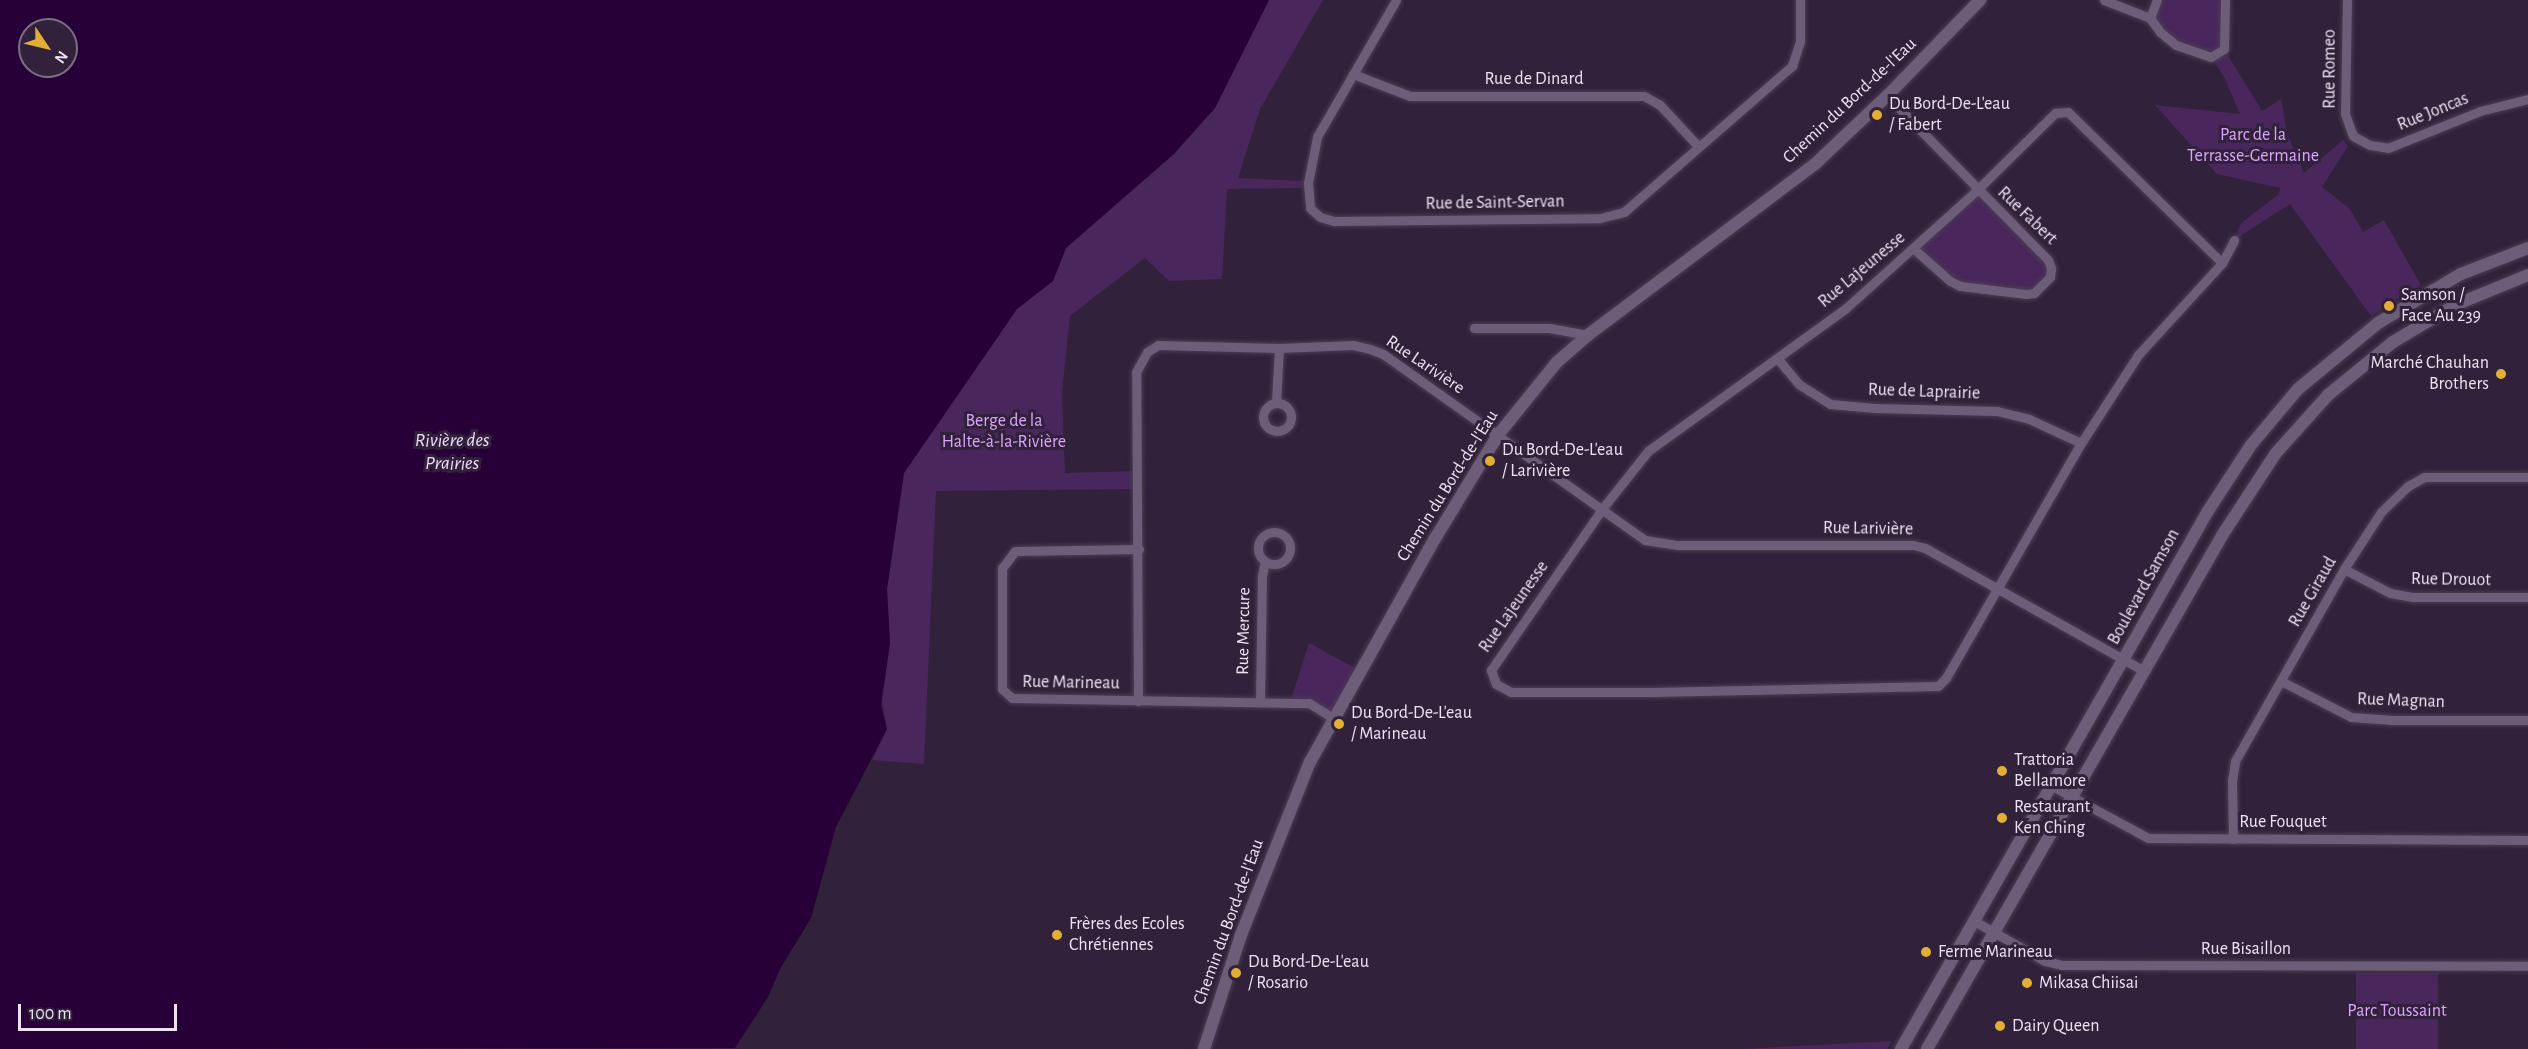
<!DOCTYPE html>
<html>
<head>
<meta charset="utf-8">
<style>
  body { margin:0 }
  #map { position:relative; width:2528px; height:1049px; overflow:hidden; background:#31213a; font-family:"Alegreya Sans",sans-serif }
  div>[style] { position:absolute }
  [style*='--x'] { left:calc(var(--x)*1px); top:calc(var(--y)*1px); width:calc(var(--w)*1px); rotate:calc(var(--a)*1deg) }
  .green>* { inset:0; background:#49275c; transform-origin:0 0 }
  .water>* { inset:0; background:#270038 }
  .roads { filter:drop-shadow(0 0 2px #4b3e52) drop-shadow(0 0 2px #4b3e52) }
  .minor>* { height:9px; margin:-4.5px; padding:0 4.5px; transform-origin:4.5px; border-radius:4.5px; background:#6e5d79 }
  .minor>.ring { margin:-4.5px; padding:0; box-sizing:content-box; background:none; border:9px solid #6e5d79; border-radius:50% }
  .tertiary>* { height:12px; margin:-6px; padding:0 6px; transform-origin:6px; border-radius:6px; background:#6e5d79 }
  .dots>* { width:16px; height:16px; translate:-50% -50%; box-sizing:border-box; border:3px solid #31213a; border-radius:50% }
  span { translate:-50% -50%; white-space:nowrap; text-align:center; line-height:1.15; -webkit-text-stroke:6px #31213a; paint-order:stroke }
  .street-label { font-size:18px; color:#ece2f2 }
  .poi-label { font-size:18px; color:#ece2f2 }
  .left { translate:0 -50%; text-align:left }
  .right { translate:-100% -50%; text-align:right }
  .park-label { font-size:18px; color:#dca5fd }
  .water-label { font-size:20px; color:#efd9fd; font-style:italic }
  .north { position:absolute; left:18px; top:18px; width:60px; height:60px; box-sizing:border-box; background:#31213a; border:2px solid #7c6e84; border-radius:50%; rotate:125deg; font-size:16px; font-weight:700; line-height:24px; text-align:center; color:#ece2f2 }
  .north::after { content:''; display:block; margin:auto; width:21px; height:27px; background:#e2af34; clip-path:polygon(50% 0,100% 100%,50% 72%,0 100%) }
  .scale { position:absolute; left:18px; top:1004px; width:159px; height:27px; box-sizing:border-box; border:3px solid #ece2f2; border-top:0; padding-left:8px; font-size:18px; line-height:21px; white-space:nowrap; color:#ece2f2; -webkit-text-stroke:4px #31213a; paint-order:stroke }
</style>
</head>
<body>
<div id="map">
  <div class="green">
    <i style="clip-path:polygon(1269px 0,1323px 0,1260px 109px,1238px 178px,1305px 181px,1303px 188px,1227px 189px,1222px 279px,1169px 281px,1145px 258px,1070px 316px,1062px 393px,1065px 473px,1136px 471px,1137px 489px,936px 491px,924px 764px,872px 760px,887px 730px,882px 700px,890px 643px,887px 589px,904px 473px,1017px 309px,1053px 281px,1066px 248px,1173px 154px,1215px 108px)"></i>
    <i style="clip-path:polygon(2157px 0,2225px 0,2224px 49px,2262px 111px,2281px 99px,2287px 133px,2304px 173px,2343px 140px,2348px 146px,2322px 187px,2350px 209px,2363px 232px,2384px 220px,2421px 285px,2371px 316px,2290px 204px,2234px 240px,2241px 223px,2279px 194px,2280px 188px,2217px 174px,2155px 105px,2240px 114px,2224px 77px,2211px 57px,2176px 45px,2150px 18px)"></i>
    <i style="clip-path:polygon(1977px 190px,2051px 268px,2034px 293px,1960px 286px,1914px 249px)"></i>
    <i style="clip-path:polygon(1309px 643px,1359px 670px,1333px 718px,1309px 703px,1290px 702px)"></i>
    <i style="left:2356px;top:973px;width:82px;height:76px"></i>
    <i style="clip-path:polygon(1892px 1041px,1887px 1049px,1742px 1049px)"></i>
  </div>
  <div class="water">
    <i style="clip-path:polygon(evenodd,0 0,1269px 0,1215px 108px,1174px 154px,1066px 248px,1053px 281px,1017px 309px,904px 473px,887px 589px,890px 643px,881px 705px,887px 729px,836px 827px,811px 918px,780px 969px,768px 997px,735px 1048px,0 1049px,0 0,30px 30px,66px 30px,66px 66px,30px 66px,30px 30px)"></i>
  </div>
  <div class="roads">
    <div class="minor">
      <i style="--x:1396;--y:0;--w:158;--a:120"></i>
      <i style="--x:1317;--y:137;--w:47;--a:101.1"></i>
      <i style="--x:1308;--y:183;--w:25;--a:85"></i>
      <i style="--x:1310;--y:208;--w:13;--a:42"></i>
      <i style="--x:1320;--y:217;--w:15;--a:16"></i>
      <i style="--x:1334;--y:221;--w:266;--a:-0.6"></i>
      <i style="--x:1600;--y:218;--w:25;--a:-14"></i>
      <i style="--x:1624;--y:212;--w:223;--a:-41"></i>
      <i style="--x:1792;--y:66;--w:25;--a:-72"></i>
      <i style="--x:1800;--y:42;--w:42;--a:-90"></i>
      <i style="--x:2104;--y:0;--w:49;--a:21.4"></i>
      <i style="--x:2150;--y:18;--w:17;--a:54"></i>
      <i style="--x:2160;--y:32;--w:21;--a:39"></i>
      <i style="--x:2176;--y:45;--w:37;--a:19"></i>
      <i style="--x:2211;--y:57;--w:15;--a:-32"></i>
      <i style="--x:2224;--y:49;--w:49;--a:-88.8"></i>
      <i style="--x:2347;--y:0;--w:114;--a:91"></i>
      <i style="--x:2345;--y:114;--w:23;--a:70"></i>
      <i style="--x:2353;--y:136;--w:19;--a:28"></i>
      <i style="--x:2370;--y:145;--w:18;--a:9"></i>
      <i style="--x:2388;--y:148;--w:99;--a:-21.9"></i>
      <i style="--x:2480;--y:111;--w:49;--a:-14"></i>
      <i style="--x:2150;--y:18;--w:19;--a:-69"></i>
      <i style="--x:1353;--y:74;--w:61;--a:21.1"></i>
      <i style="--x:1410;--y:96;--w:234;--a:0"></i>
      <i style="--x:1644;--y:96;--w:18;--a:29"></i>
      <i style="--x:1660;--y:105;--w:56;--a:47.2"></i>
      <i style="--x:1887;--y:96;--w:230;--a:45.5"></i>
      <i style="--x:2048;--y:260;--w:9;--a:69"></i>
      <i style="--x:2051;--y:268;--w:9;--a:96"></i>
      <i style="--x:2050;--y:277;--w:23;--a:135"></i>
      <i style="--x:2034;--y:293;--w:8;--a:173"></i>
      <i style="--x:2026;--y:294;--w:66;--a:-173.1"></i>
      <i style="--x:1960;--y:286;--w:11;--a:-153"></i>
      <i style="--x:1950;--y:281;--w:48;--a:-138.4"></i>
      <i style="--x:2068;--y:112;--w:216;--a:44.4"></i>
      <i style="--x:2222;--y:263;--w:125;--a:132.4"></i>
      <i style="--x:2138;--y:355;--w:105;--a:122.9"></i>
      <i style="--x:2081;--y:443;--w:271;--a:119.9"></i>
      <i style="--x:1946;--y:678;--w:11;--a:135"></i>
      <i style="--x:1938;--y:686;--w:285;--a:178.8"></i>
      <i style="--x:1653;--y:692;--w:142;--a:180"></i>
      <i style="--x:1511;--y:692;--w:17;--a:-152"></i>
      <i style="--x:1496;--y:684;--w:15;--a:-110"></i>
      <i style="--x:1491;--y:670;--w:196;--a:-55.4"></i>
      <i style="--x:1602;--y:509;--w:74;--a:-51.6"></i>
      <i style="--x:1648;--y:451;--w:244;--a:-35.8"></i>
      <i style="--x:1846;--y:308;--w:176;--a:-42"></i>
      <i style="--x:1977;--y:190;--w:110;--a:-44.6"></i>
      <i style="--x:2055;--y:113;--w:13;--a:-4"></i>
      <i style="--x:2222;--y:263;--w:26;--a:-62"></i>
      <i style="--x:1474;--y:328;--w:75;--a:0"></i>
      <i style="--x:1549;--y:328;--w:40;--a:10"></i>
      <i style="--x:1777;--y:358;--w:35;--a:50"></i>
      <i style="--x:1800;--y:385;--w:36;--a:32"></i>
      <i style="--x:1830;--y:404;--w:45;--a:5.1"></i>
      <i style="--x:1875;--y:408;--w:122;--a:1.4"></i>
      <i style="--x:1997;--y:411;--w:33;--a:14"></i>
      <i style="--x:2029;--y:419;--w:57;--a:24.8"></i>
      <i style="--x:1276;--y:402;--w:54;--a:-86.8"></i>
      <i class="ring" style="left:1263px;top:403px;width:19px;height:19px"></i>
      <i class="ring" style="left:1258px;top:532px;width:23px;height:23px"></i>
      <i style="--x:1139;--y:549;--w:124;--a:179.1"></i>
      <i style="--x:1015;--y:551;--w:21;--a:127"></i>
      <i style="--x:1002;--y:568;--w:121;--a:90"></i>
      <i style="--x:1002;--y:689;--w:13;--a:42"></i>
      <i style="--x:1012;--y:698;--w:297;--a:1"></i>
      <i style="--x:1309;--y:703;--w:28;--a:32"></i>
      <i style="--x:2344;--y:569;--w:52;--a:27.6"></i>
      <i style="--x:2390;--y:593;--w:22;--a:10"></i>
      <i style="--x:2412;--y:597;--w:116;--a:0"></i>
      <i style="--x:2281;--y:681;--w:79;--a:27.2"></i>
      <i style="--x:2351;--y:717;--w:39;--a:4"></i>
      <i style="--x:2390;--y:720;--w:138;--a:0"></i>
      <i style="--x:1138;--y:701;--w:329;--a:-90.3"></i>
      <i style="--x:1136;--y:372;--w:23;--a:-61"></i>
      <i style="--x:1147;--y:352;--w:13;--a:-32"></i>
      <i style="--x:1158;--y:345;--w:121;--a:1.4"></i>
      <i style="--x:1279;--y:348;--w:74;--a:-2.3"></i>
      <i style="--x:1353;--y:345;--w:17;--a:13"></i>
      <i style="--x:1370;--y:349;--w:14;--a:21"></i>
      <i style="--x:1383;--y:354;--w:321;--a:35.4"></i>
      <i style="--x:1645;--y:540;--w:33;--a:9"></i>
      <i style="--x:1678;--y:545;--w:235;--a:0"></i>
      <i style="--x:1913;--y:545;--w:12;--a:14"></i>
      <i style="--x:1925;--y:548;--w:251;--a:29.3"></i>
      <i style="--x:1260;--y:701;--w:125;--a:-89.1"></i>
      <i style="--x:1262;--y:576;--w:15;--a:-79"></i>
      <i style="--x:2052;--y:786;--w:109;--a:28.4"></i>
      <i style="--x:2148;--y:838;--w:380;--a:0.3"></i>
      <i style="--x:2233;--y:839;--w:58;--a:-91"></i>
      <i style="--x:2232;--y:781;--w:20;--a:-81"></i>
      <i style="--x:2235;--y:761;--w:221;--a:-60.4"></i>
      <i style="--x:2344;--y:569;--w:68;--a:-57"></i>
      <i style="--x:2381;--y:512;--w:37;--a:-44"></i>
      <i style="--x:2408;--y:486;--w:18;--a:-29"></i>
      <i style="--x:2424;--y:477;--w:104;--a:0"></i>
      <i style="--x:1974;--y:921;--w:81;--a:29.4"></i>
      <i style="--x:2045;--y:961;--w:17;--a:13"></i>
      <i style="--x:2062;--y:965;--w:466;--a:0.1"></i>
    </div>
    <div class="tertiary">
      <i style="--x:1204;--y:1049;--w:120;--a:-72"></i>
      <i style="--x:1241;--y:935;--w:186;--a:-68.3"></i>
      <i style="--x:1310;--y:762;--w:258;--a:-60.8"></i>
      <i style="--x:1436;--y:537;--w:119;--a:-58.7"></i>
      <i style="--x:1498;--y:435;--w:92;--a:-51.1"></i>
      <i style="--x:1556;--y:363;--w:43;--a:-41.2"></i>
      <i style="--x:1588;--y:335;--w:284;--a:-37"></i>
      <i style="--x:1815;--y:164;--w:99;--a:-43.4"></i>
      <i style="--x:1887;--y:96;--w:134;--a:-45.9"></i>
      <i style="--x:1901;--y:1049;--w:619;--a:-60.29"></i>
      <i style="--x:2208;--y:511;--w:79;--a:-56.9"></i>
      <i style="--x:2251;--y:445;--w:73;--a:-50"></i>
      <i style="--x:2298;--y:389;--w:104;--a:-39.5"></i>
      <i style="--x:2378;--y:323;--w:96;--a:-30.6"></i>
      <i style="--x:2461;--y:274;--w:72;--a:-21.2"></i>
      <i style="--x:1927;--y:1049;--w:594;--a:-60.11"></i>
      <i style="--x:2223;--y:534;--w:97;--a:-56.8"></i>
      <i style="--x:2276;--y:453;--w:78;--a:-48.1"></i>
      <i style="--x:2328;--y:395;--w:84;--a:-39.2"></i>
      <i style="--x:2393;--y:342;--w:72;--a:-30.8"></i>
      <i style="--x:2455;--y:305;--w:79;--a:-22.3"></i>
    </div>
  </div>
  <div class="dots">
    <i style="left:1877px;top:115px;background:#e2af34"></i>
    <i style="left:2389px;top:306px;background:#e2af34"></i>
    <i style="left:2501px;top:374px;background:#e2af34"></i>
    <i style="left:1490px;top:461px;background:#e2af34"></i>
    <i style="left:1339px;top:724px;background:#e2af34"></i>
    <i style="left:2002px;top:771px;background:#e2af34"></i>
    <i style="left:2002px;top:818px;background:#e2af34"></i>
    <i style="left:1057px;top:935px;background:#e2af34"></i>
    <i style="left:1926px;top:952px;background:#e2af34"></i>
    <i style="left:1236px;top:973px;background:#e2af34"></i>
    <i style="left:2027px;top:983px;background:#e2af34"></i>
    <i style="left:2000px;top:1026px;background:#e2af34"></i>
  </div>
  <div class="street-label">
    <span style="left:2330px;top:69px;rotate:-90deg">Rue Romeo</span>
    <span style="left:1534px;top:79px">Rue de Dinard</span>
    <span style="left:1850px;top:101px;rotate:-43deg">Chemin du Bord-de-l'Eau</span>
    <span style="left:2433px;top:112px;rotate:-22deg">Rue Joncas</span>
    <span style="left:1495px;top:203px;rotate:-1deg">Rue de Saint-Servan</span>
    <span style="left:2027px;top:216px;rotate:44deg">Rue Fabert</span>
    <span style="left:1862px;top:270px;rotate:-40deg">Rue Lajeunesse</span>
    <span style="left:1425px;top:365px;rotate:34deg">Rue Larivière</span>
    <span style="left:1924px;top:392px;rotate:2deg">Rue de Laprairie</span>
    <span style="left:1448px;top:486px;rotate:-58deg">Chemin du Bord-de-l'Eau</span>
    <span style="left:1868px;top:529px;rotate:1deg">Rue Larivière</span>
    <span style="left:2451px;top:580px;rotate:1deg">Rue Drouot</span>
    <span style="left:2144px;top:587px;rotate:-61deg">Boulevard Samson</span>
    <span style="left:2313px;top:592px;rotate:-60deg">Rue Giraud</span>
    <span style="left:1514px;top:607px;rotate:-55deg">Rue Lajeunesse</span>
    <span style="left:1244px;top:631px;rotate:-89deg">Rue Mercure</span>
    <span style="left:1071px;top:683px;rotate:1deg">Rue Marineau</span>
    <span style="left:2401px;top:701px;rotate:2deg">Rue Magnan</span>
    <span style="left:2283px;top:822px">Rue Fouquet</span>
    <span style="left:1229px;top:922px;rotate:-70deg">Chemin du Bord-de-l'Eau</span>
    <span style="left:2246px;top:949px">Rue Bisaillon</span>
  </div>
  <div class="poi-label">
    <span class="left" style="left:1889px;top:115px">Du Bord-De-L'eau<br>/ Fabert</span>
    <span class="left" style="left:2401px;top:306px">Samson /<br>Face Au 239</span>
    <span class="right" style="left:2489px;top:374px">Marché Chauhan<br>Brothers</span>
    <span class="left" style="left:1502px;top:461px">Du Bord-De-L'eau<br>/ Larivière</span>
    <span class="left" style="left:1351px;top:724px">Du Bord-De-L'eau<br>/ Marineau</span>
    <span class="left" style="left:2014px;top:771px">Trattoria<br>Bellamore</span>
    <span class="left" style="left:2014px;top:818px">Restaurant<br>Ken Ching</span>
    <span class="left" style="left:1069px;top:935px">Frères des Ecoles<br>Chrétiennes</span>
    <span class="left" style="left:1938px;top:952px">Ferme Marineau</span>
    <span class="left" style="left:1248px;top:973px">Du Bord-De-L'eau<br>/ Rosario</span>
    <span class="left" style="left:2039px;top:983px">Mikasa Chiisai</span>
    <span class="left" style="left:2012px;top:1026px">Dairy Queen</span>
  </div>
  <div class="park-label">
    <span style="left:2253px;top:146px">Parc de la<br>Terrasse-Germaine</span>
    <span style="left:1004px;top:432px">Berge de la<br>Halte-à-la-Rivière</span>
    <span style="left:2397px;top:1011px">Parc Toussaint</span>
  </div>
  <div class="water-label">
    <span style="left:452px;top:452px">Rivière des<br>Prairies</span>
  </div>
  <div class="north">N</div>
  <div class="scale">100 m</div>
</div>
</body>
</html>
